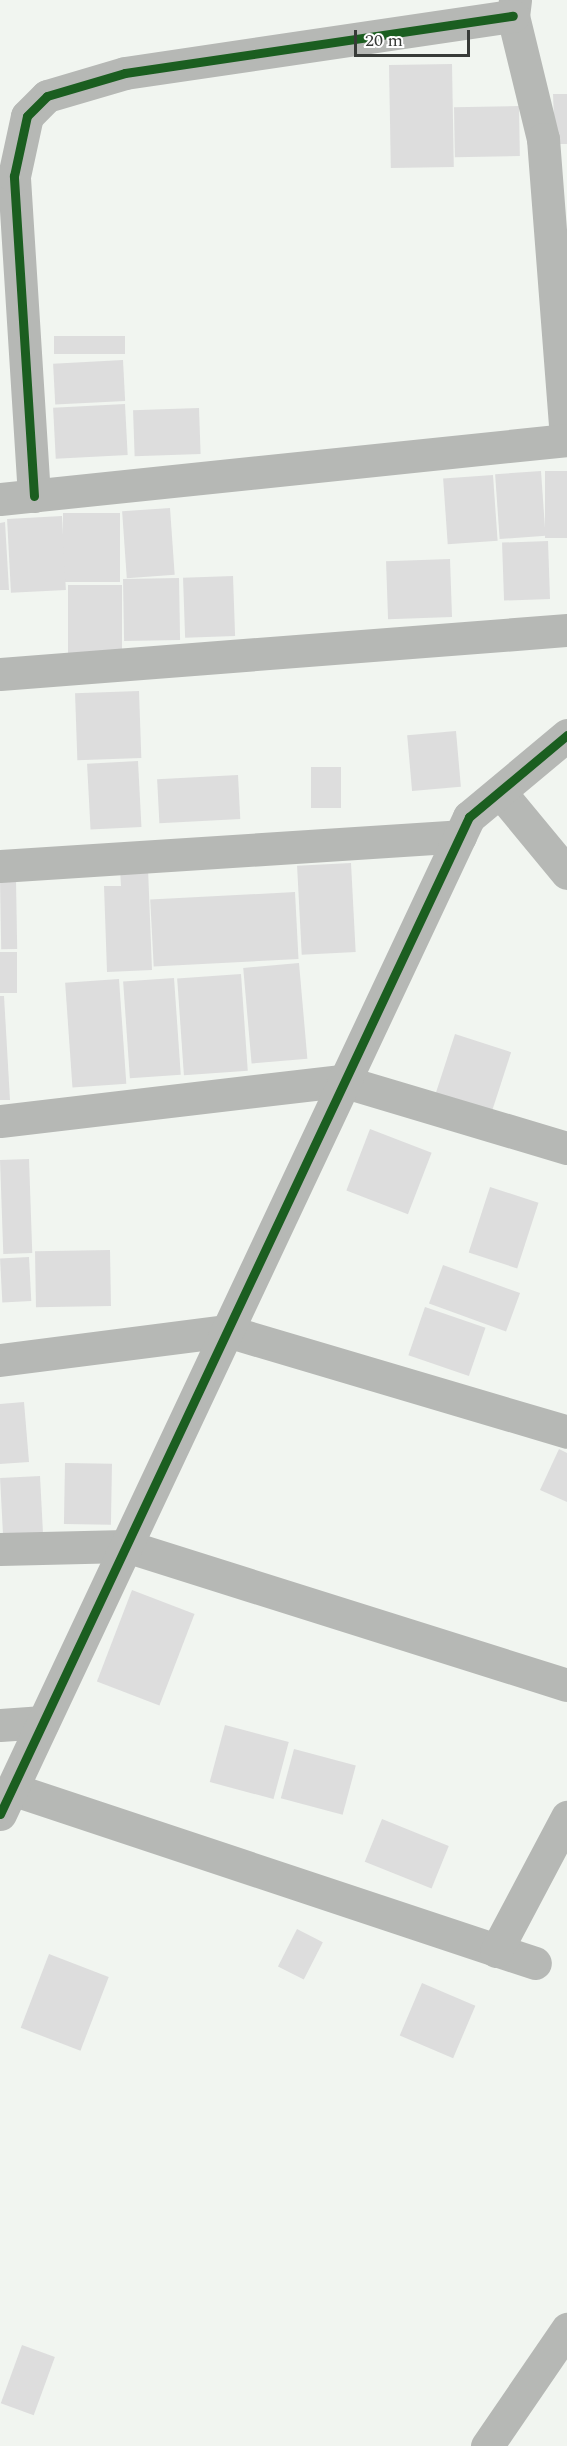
<!DOCTYPE html>
<html>
<head>
<meta charset="utf-8">
<style>
  body { margin:0 }
  #map { position:relative; width:567px; height:2446px; overflow:hidden; background:#f1f5f0; font-family:Spectral,serif }
  div>[style] { position:absolute }
  [style*='--x'] { left:calc(var(--x)*1px); top:calc(var(--y)*1px); width:calc(var(--w)*1px); rotate:calc(var(--a)*1deg) }
  .building>* { inset:0; background:#ddd; transform-origin:0 0 }
  .street>* { height:33px; margin:-16.5px; padding:0 16.5px; transform-origin:16.5px; border-radius:16.5px; background:#b6b8b5 }
  .cycleway>* { height:9px; margin:-4.5px; padding:0 4.5px; transform-origin:4.5px; border-radius:4.5px; background:#1b5e20 }
  span { translate:-50% -50%; white-space:nowrap; text-align:center; line-height:1.15; -webkit-text-stroke:5px #fff; paint-order:stroke }
  .scale { position:absolute; left:354px; top:30px; width:116px; height:27px; box-sizing:border-box; border:3px solid #383b38; border-top:0; padding-left:8px; font-size:18px; line-height:21px; white-space:nowrap; color:#383b38; -webkit-text-stroke:4px #fff; paint-order:stroke }
</style>
</head>
<body>
<div id="map">
  <div class="building">
    <i style="left:452px;top:64px;width:103px;height:63px;rotate:89deg"></i>
    <i style="clip-path:polygon(553px 94px,567px 94px,567px 144px,555px 144px)"></i>
    <i style="left:519px;top:106px;width:50px;height:65px;rotate:89deg"></i>
    <i style="left:125px;top:336px;width:18px;height:71px;rotate:90deg"></i>
    <i style="left:123px;top:360px;width:41px;height:70px;rotate:87deg"></i>
    <i style="left:125px;top:404px;width:51px;height:72px;rotate:87deg"></i>
    <i style="left:199px;top:408px;width:46px;height:66px;rotate:88deg"></i>
    <i style="left:541px;top:471px;width:65px;height:46px;rotate:86deg"></i>
    <i style="left:545px;top:471px;width:22px;height:67px"></i>
    <i style="left:493px;top:475px;width:66px;height:50px;rotate:86deg"></i>
    <i style="left:170px;top:508px;width:67px;height:48px;rotate:86deg"></i>
    <i style="left:120px;top:513px;width:69px;height:57px;rotate:90deg"></i>
    <i style="left:62px;top:516px;width:74px;height:55px;rotate:87deg"></i>
    <i style="clip-path:polygon(5px 522px,9px 590px,0 590px,0 523px)"></i>
    <i style="left:548px;top:541px;width:58px;height:46px;rotate:88deg"></i>
    <i style="left:450px;top:559px;width:58px;height:64px;rotate:88deg"></i>
    <i style="left:233px;top:576px;width:60px;height:50px;rotate:88deg"></i>
    <i style="left:179px;top:578px;width:62px;height:56px;rotate:89deg"></i>
    <i style="left:68px;top:585px;width:54px;height:68px"></i>
    <i style="left:139px;top:691px;width:67px;height:64px;rotate:88deg"></i>
    <i style="left:456px;top:731px;width:56px;height:49px;rotate:85deg"></i>
    <i style="left:138px;top:761px;width:66px;height:51px;rotate:87deg"></i>
    <i style="left:311px;top:767px;width:30px;height:41px"></i>
    <i style="left:238px;top:775px;width:44px;height:81px;rotate:87deg"></i>
    <i style="left:351px;top:863px;width:89px;height:54px;rotate:87deg"></i>
    <i style="clip-path:polygon(148px 868px,152px 970px,107px 972px,104px 886px,121px 886px,120px 869px)"></i>
    <i style="left:16px;top:880px;width:69px;height:16px;rotate:89deg"></i>
    <i style="left:295px;top:892px;width:67px;height:145px;rotate:87deg"></i>
    <i style="left:0;top:952px;width:17px;height:41px"></i>
    <i style="left:299px;top:963px;width:96px;height:56px;rotate:85deg"></i>
    <i style="left:241px;top:974px;width:97px;height:64px;rotate:86deg"></i>
    <i style="left:174px;top:978px;width:97px;height:51px;rotate:86deg"></i>
    <i style="left:119px;top:979px;width:105px;height:54px;rotate:86deg"></i>
    <i style="clip-path:polygon(0 996px,4px 996px,10px 1100px,0 1100px)"></i>
    <i style="left:455px;top:1034px;width:59px;height:77px;rotate:18deg"></i>
    <i style="left:370px;top:1129px;width:66px;height:66px;rotate:21deg"></i>
    <i style="left:29px;top:1159px;width:94px;height:29px;rotate:88deg"></i>
    <i style="left:490px;top:1187px;width:51px;height:69px;rotate:18deg"></i>
    <i style="left:110px;top:1250px;width:56px;height:75px;rotate:89deg"></i>
    <i style="left:29px;top:1257px;width:44px;height:29px;rotate:87deg"></i>
    <i style="left:443px;top:1265px;width:82px;height:41px;rotate:20deg"></i>
    <i style="left:425px;top:1307px;width:64px;height:51px;rotate:19deg"></i>
    <i style="clip-path:polygon(24px 1402px,29px 1462px,0 1464px,0 1404px)"></i>
    <i style="clip-path:polygon(559px 1449px,567px 1453px,567px 1502px,540px 1490px)"></i>
    <i style="left:65px;top:1463px;width:47px;height:61px;rotate:1deg"></i>
    <i style="left:40px;top:1476px;width:62px;height:40px;rotate:87deg"></i>
    <i style="left:132px;top:1590px;width:67px;height:98px;rotate:21deg"></i>
    <i style="left:225px;top:1725px;width:66px;height:59px;rotate:15deg"></i>
    <i style="left:294px;top:1749px;width:64px;height:51px;rotate:15deg"></i>
    <i style="left:382px;top:1819px;width:72px;height:46px;rotate:22deg"></i>
    <i style="left:297px;top:1929px;width:29px;height:42px;rotate:27deg"></i>
    <i style="left:49px;top:1954px;width:64px;height:79px;rotate:21deg"></i>
    <i style="left:422px;top:1983px;width:58px;height:57px;rotate:23deg"></i>
    <i style="left:22px;top:2345px;width:35px;height:62px;rotate:20deg"></i>
  </div>
  <div class="street">
    <i style="--x:515;--y:0;--w:16;--a:97"></i>
    <i style="--x:513;--y:16;--w:127;--a:76.3"></i>
    <i style="--x:543;--y:139;--w:302;--a:85.6"></i>
    <i style="--x:34;--y:496;--w:321;--a:-93.6"></i>
    <i style="--x:14;--y:176;--w:61;--a:-77.8"></i>
    <i style="--x:27;--y:116;--w:28;--a:-45"></i>
    <i style="--x:47;--y:96;--w:81;--a:-16.4"></i>
    <i style="--x:125;--y:73;--w:392;--a:-8.4"></i>
    <i style="--x:0;--y:499;--w:570;--a:-5.94"></i>
    <i style="--x:0;--y:674;--w:569;--a:-4.44"></i>
    <i style="--x:500;--y:792;--w:105;--a:50.4"></i>
    <i style="--x:0;--y:866;--w:461;--a:-3.7"></i>
    <i style="--x:0;--y:1121;--w:344;--a:-6.7"></i>
    <i style="--x:342;--y:1081;--w:235;--a:16.6"></i>
    <i style="--x:0;--y:1360;--w:229;--a:-7.3"></i>
    <i style="--x:227;--y:1331;--w:355;--a:16.5"></i>
    <i style="--x:0;--y:1549;--w:126;--a:-1.4"></i>
    <i style="--x:126;--y:1546;--w:462;--a:17.5"></i>
    <i style="--x:0;--y:1725;--w:43;--a:-4"></i>
    <i style="--x:12;--y:1789;--w:551;--a:18.4"></i>
    <i style="--x:0;--y:1814;--w:1102;--a:-64.81"></i>
    <i style="--x:469;--y:817;--w:128;--a:-39.9"></i>
    <i style="--x:496;--y:1951;--w:152;--a:-62.1"></i>
    <i style="--x:487;--y:2446;--w:142;--a:-55.6"></i>
  </div>
  <div class="cycleway">
    <i style="--x:34;--y:496;--w:321;--a:-93.6"></i>
    <i style="--x:14;--y:176;--w:61;--a:-77.8"></i>
    <i style="--x:27;--y:116;--w:28;--a:-45"></i>
    <i style="--x:47;--y:96;--w:81;--a:-16.4"></i>
    <i style="--x:125;--y:73;--w:392;--a:-8.4"></i>
    <i style="--x:0;--y:1814;--w:1102;--a:-64.81"></i>
    <i style="--x:469;--y:817;--w:128;--a:-39.9"></i>
  </div>
  <div class="scale">20 m</div>
</div>
</body>
</html>
